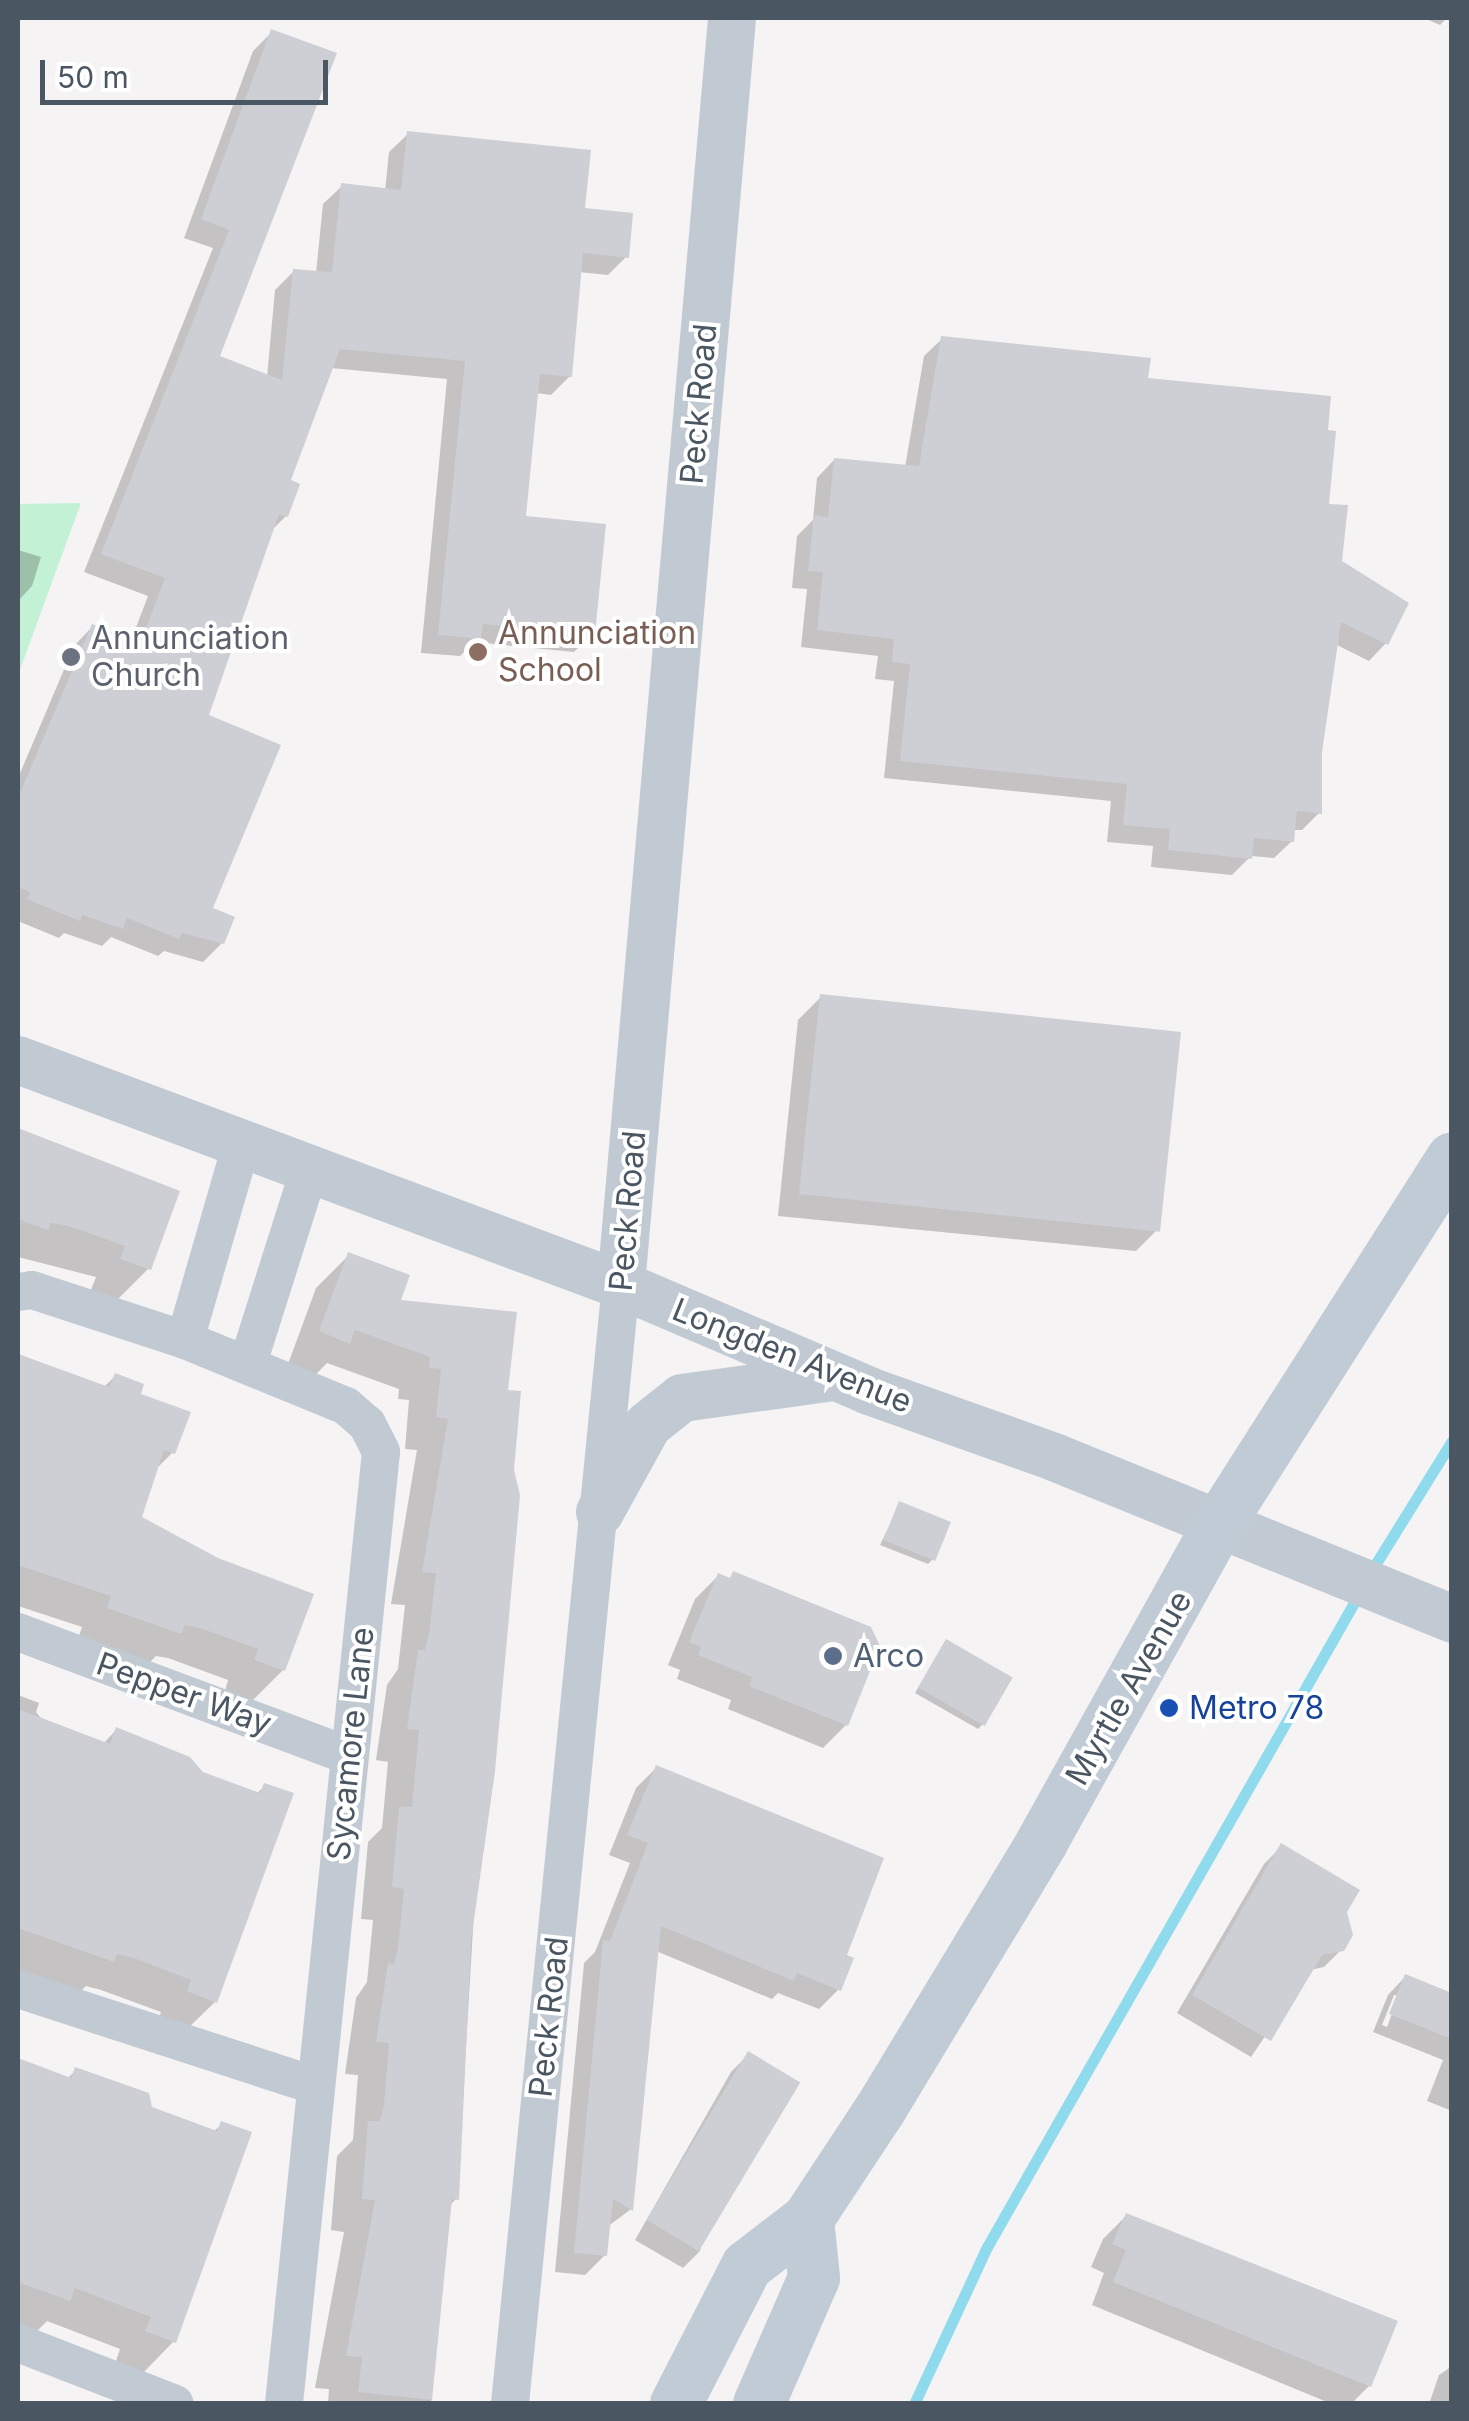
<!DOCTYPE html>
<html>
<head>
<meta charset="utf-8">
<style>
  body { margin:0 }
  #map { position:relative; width:1469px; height:2421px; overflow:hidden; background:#f5f3f3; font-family:Inter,sans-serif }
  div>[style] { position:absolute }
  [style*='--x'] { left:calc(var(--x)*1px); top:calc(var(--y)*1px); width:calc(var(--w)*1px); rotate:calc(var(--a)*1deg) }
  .green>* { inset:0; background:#c3f1d5 }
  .shadow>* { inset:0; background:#0003 }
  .stream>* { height:11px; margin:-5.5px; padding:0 5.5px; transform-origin:5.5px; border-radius:5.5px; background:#90daee }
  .building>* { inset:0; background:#cdcfd5; transform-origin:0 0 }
  .minor>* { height:38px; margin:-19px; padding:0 19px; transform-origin:19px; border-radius:19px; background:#c1cad2 }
  .tertiary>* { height:48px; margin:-24px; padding:0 24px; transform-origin:24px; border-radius:24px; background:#c1cad2 }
  .secondary>* { height:52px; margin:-26px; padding:0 26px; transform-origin:26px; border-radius:26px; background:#c1cbd6 }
  .dots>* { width:28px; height:28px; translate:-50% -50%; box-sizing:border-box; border:5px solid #fff; border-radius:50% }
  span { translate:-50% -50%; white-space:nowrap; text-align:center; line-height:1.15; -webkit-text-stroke:8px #fff; paint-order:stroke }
  .street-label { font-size:32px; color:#4a5661 }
  .education-label { font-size:32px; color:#785e54 }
  .left { translate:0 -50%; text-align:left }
  .worship-label { font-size:32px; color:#5b616d }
  .service-label { font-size:32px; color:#4e5e75 }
  .transit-label { font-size:32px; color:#164399 }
  .frame { position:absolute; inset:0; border:20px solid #4a5661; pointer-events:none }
  .scale { position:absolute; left:40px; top:60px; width:288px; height:45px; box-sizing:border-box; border:5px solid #4a5661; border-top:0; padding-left:12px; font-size:30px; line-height:35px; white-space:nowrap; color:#4a5661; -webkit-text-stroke:8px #fff; paint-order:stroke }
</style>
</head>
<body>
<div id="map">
  <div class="green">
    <i style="clip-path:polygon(81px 503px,18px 675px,18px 504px)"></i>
  </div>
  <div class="shadow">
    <i style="clip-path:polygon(1424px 18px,1447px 18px,1440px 25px)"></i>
    <i style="clip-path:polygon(272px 32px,216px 358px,267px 377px,275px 290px,294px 271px,316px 273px,323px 204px,342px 186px,385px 191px,389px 152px,408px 134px,582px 210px,626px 257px,608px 275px,579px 272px,570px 376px,551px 395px,536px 393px,524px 518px,593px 633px,574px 652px,474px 642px,460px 656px,421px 653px,447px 379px,331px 368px,288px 482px,286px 516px,270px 532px,206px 717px,210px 910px,222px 943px,203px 962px,164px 951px,158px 956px,111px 937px,102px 946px,64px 933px,59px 938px,18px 921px,18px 837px,28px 832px,18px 827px,18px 778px,74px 646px,92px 627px,130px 643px,148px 596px,84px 572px,213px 248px,184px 238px,253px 51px)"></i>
    <i style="clip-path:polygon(942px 339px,1146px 380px,1326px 506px,1339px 563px,1386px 643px,1369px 661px,1335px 644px,1320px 752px,1319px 813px,1302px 830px,1293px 830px,1292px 841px,1274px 858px,1251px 856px,1232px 875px,1151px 867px,1153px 846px,1107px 842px,1111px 801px,884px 778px,894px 681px,875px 679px,878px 656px,801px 647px,807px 589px,792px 588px,797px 536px,813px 520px,817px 478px,834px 460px,905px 467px,924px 356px)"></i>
    <i style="clip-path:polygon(18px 550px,41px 557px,32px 586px,18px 601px)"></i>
    <i style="clip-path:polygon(821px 997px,1159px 1228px,1136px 1251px,778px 1216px,798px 1020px)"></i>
    <i style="clip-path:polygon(18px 1131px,177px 1193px,148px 1269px,117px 1300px,91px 1290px,96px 1277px,18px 1257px)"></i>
    <i style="clip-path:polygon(349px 1255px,505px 1392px,457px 2198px,448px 2207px,431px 2404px,328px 2404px,329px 2389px,315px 2388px,344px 2232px,331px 2230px,337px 2156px,353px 2140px,358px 2075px,345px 2074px,356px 1998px,367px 1982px,373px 1920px,361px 1919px,368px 1842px,382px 1828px,388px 1762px,376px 1760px,387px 1685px,398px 1669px,405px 1605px,391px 1604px,417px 1450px,405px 1449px,409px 1400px,398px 1399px,399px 1389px,327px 1363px,316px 1374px,288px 1364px,316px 1288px)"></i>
    <i style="clip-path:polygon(18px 1354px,103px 1388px,115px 1376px,137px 1395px,173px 1452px,155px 1470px,139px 1518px,217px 1560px,283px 1670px,252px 1701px,225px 1691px,228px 1680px,168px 1658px,156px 1656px,148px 1664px,78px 1639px,82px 1627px,18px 1606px)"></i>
    <i style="clip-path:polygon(900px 1504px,933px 1559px,928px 1564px,880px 1545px)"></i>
    <i style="clip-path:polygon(734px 1574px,846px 1725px,823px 1748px,728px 1709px,731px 1700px,677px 1679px,680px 1670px,668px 1665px,695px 1599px,718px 1576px,728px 1580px)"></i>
    <i style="clip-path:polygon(942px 1647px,983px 1724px,978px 1729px,915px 1693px)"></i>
    <i style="clip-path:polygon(18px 1695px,39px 1703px,36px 1712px,43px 1721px,103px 1744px,116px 1730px,201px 1774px,256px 1794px,265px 1786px,215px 2002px,182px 2034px,157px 2024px,161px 2012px,101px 1990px,86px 1986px,79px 1993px,18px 1971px)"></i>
    <i style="clip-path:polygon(656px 1768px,844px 1956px,839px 1989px,819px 2009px,778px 1993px,772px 1999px,656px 1951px,630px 2210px,607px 2227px,605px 2255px,585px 2275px,555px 2272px,584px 1963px,595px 1952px,630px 1863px,609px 1855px,636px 1788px)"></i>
    <i style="clip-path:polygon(1282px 1846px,1344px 1911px,1342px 1949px,1324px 1967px,1310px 1970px,1251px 2057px,1177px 2013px,1264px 1864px)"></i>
    <i style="clip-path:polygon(evenodd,1405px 1977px,1452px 1996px,1452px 2111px,1427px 2101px,1443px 2060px,1373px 2032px,1388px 1995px,1405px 1977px,1394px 1995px,1399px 1995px,1387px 2027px,1382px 2025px,1394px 1995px)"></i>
    <i style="clip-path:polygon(749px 2054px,700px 2251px,683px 2268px,635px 2240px,731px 2072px)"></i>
    <i style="clip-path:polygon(18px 2061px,67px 2079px,76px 2070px,150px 2109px,213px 2132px,222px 2124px,174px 2341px,142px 2374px,115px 2364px,120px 2349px,47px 2321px,36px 2332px,18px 2326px)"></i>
    <i style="clip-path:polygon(1126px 2216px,1369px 2386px,1351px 2404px,1332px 2404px,1092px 2305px,1104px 2273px,1091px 2267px,1103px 2239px)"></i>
    <i style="clip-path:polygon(1452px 2366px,1452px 2404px,1429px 2404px,1439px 2375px)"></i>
  </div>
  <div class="stream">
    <i style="--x:1370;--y:1573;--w:155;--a:-58.2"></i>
    <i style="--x:914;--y:2404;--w:173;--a:-65.1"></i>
    <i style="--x:987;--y:2247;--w:752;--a:-60.33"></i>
  </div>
  <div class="building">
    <i style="clip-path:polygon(271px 29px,337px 53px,220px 356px,282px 380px,293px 269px,332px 272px,341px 183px,401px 190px,407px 131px,591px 150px,585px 208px,633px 213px,629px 258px,583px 253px,572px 377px,540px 374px,526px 516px,606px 524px,595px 634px,483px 624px,481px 639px,438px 635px,465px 361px,340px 349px,291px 480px,300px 484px,288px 517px,279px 514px,209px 715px,281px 745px,213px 908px,235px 917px,224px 944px,182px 933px,179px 939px,127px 918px,123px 929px,82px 915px,80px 921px,27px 899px,30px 892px,18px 887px,18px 798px,92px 624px,140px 644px,165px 578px,101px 554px,229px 230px,201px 219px)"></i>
    <i style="clip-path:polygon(941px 336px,1151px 358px,1148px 378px,1331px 396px,1328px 430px,1336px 431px,1329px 504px,1348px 505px,1342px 561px,1409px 603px,1388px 645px,1341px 622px,1322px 752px,1322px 814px,1297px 811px,1294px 842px,1254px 838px,1252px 859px,1168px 850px,1170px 829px,1123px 825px,1127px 784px,900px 761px,910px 664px,892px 662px,894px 639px,817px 630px,823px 572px,808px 571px,814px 515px,828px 517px,834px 458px,919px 466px)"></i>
    <i style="left:820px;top:994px;width:363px;height:201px;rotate:6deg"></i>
    <i style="clip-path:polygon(18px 1128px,180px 1191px,151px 1270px,120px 1259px,125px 1246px,69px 1226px,51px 1223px,48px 1230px,18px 1219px)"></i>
    <i style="clip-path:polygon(348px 1252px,410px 1275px,401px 1300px,517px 1312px,508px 1390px,521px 1391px,514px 1470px,520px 1495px,495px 1771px,471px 1941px,459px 2200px,452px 2199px,432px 2400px,358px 2392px,362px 2357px,346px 2356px,375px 2200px,362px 2199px,368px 2121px,380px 2121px,384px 2105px,389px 2043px,376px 2042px,388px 1963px,394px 1964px,398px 1948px,404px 1889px,392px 1887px,399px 1807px,412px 1807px,419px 1730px,407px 1729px,418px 1650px,425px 1650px,429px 1634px,436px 1573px,422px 1572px,448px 1419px,436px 1417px,441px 1369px,429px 1368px,430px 1357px,355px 1330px,350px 1344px,319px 1331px)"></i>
    <i style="clip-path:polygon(18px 1354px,109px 1387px,115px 1373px,144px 1384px,141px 1394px,191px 1412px,175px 1454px,164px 1450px,142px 1517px,218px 1558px,314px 1594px,285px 1671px,254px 1660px,258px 1649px,200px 1628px,185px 1625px,181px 1634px,107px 1608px,111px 1596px,18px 1565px)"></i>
    <i style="left:899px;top:1501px;width:56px;height:42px;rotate:22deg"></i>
    <i style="clip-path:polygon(733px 1571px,871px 1627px,880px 1646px,848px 1726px,749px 1686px,752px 1677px,698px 1655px,701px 1647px,689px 1642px,718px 1573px,730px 1578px)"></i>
    <i style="left:946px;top:1639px;width:77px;height:56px;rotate:30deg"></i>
    <i style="clip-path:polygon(18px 1709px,110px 1744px,116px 1727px,190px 1757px,203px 1772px,260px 1793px,264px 1783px,294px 1793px,217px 2003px,187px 1991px,191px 1980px,134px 1958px,117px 1954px,114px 1962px,18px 1928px)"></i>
    <i style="clip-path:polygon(656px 1765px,884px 1858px,847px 1955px,854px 1958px,841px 1991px,797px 1973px,794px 1981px,661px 1926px,633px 2211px,613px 2199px,607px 2256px,574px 2253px,603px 1940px,610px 1941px,648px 1843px,627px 1835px)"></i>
    <i style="clip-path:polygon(1281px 1843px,1360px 1890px,1347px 1912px,1353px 1935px,1344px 1951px,1322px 1955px,1271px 2041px,1192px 1995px)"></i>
    <i style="clip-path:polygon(1405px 1974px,1452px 1993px,1452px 2039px,1389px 2014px)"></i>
    <i style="left:748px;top:2051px;width:61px;height:197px;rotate:31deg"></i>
    <i style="clip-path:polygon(18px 2058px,71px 2078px,75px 2067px,149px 2093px,152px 2107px,217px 2131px,221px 2121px,252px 2132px,176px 2343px,145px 2331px,151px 2317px,75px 2288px,70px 2301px,18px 2282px)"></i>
    <i style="clip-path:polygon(1126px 2213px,1398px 2321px,1371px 2387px,1113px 2282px,1126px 2250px,1112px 2244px)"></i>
  </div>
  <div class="minor">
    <i style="--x:18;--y:1292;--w:14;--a:-8"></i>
    <i style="--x:32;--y:1290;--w:161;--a:18.1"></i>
    <i style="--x:185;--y:1340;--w:174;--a:22.3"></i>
    <i style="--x:346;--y:1406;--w:28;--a:41"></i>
    <i style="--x:367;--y:1424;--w:31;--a:63"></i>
    <i style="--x:381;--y:1452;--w:957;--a:95.82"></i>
    <i style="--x:185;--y:1340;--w:206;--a:-73.9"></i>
    <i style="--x:248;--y:1363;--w:205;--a:-72.4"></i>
    <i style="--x:18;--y:1632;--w:354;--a:20.5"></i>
    <i style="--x:18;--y:1989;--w:313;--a:18"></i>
    <i style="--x:18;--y:2343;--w:168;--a:21.2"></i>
    <i style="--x:510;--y:2404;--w:1124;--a:-84.34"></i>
  </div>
  <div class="tertiary">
    <i style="--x:18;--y:1060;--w:644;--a:20.46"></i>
    <i style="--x:621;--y:1285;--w:270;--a:23.1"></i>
    <i style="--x:869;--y:1391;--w:196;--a:19.6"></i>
    <i style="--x:1054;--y:1457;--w:430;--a:22.1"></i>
    <i style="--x:621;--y:1285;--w:1272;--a:-84.99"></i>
    <i style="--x:600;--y:1512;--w:99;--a:-61.1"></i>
    <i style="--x:648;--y:1425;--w:43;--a:-38.5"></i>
    <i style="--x:682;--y:1398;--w:153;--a:-7.9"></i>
  </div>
  <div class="secondary">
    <i style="--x:676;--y:2404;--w:155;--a:-62.8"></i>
    <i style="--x:747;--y:2266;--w:77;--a:-37.6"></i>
    <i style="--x:808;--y:2219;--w:131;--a:-56.6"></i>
    <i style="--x:880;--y:2110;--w:313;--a:-58.8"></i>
    <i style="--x:1042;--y:1842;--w:362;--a:-60.9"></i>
    <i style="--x:1218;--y:1526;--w:436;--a:-57.5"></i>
    <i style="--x:759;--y:2404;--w:137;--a:-66.4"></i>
    <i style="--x:814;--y:2278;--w:59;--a:-95.8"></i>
  </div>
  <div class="dots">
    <i style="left:478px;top:652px;background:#8d6e63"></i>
    <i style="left:71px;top:657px;background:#6b7280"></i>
    <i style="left:833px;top:1656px;background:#5c6f8a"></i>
    <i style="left:1169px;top:1708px;background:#1a4fb4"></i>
  </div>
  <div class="street-label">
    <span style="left:699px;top:404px;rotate:-85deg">Peck Road</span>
    <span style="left:628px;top:1211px;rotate:-85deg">Peck Road</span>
    <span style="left:792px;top:1356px;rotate:22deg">Longden Avenue</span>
    <span style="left:1129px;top:1688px;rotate:-60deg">Myrtle Avenue</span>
    <span style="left:184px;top:1694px;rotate:20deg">Pepper Way</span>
    <span style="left:351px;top:1744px;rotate:-84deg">Sycamore Lane</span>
    <span style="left:549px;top:2017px;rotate:-84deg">Peck Road</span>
  </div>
  <div class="education-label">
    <span class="left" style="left:498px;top:652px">Annunciation<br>School</span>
  </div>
  <div class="worship-label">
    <span class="left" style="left:91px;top:657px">Annunciation<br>Church</span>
  </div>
  <div class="service-label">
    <span class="left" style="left:853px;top:1656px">Arco</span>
  </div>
  <div class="transit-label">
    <span class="left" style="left:1189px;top:1708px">Metro 78</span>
  </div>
  <div class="frame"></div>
  <div class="scale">50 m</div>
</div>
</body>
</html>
